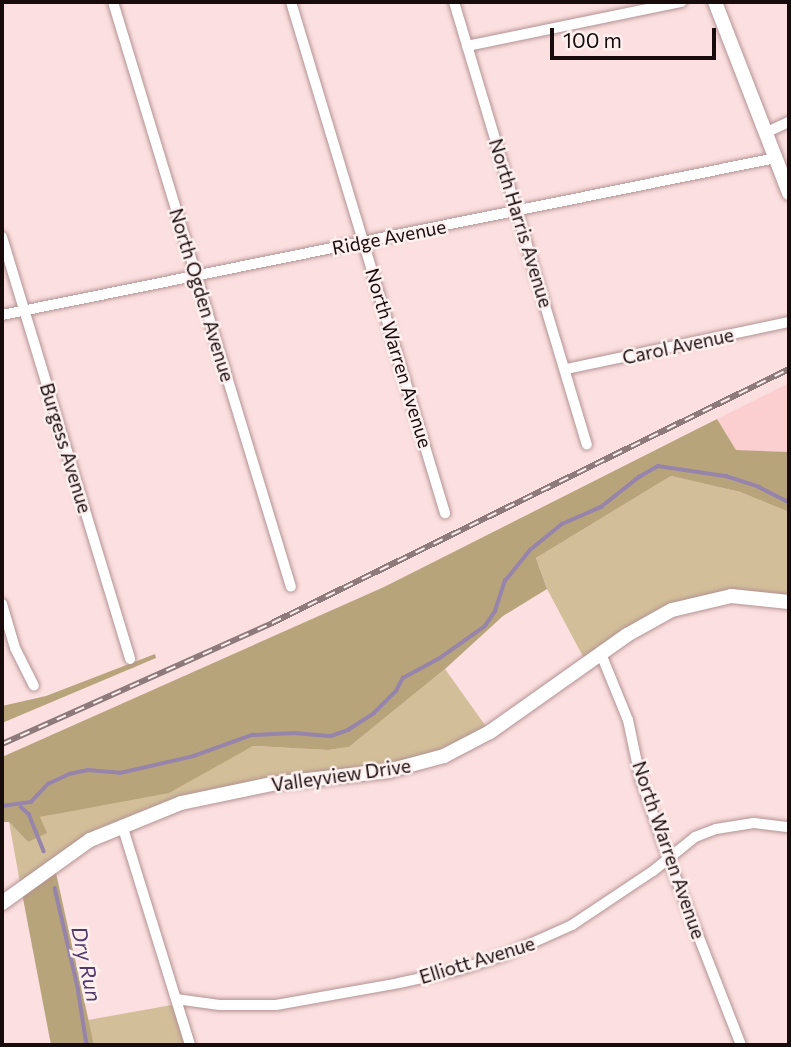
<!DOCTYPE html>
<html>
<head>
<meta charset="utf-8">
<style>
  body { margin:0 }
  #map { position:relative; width:791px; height:1047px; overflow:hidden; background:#fcdfe0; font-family:Commissioner,sans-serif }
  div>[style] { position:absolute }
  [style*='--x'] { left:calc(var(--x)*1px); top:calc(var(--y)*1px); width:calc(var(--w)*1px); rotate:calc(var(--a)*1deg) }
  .built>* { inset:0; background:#fbced0 }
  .green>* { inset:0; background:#d2bf99 }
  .forest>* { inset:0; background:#b8a47b }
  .stream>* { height:3.5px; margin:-1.75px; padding:0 1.75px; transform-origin:1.75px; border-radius:1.75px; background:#9784ab }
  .roads { filter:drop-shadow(0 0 2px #b39293) drop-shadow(0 0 2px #b39293) }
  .street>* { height:10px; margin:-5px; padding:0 5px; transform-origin:5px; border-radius:5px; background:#fff }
  .secondary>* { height:14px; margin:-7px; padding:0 7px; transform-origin:7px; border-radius:7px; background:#fff }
  .rail>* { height:6px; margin-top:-3px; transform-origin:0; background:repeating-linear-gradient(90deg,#fff0f0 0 10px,#8f7a7b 0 20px); box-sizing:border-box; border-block:2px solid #8f7a7b }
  span { translate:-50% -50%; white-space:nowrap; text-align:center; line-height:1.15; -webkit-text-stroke:5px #fff0f0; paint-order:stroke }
  .street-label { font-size:19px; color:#170b0c }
  .water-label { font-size:21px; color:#53386c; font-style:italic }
  .frame { position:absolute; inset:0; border:4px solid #170b0c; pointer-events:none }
  .scale { position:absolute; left:550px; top:28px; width:166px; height:32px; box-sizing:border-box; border:4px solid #170b0c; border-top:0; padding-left:9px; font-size:21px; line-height:24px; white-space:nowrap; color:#170b0c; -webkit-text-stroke:5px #fff0f0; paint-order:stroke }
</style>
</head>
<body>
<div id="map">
  <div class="built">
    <i style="clip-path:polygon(789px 383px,789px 452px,736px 450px,717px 419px)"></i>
  </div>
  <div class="green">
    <i style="clip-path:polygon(671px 476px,740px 492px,789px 512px,789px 602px,698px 602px,587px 664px,547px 589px,536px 558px)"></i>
    <i style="clip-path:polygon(445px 669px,490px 732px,463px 747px,336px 779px,151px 813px,21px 888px,9px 822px,28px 842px,40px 817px,76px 809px,217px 763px,253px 746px,328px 750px,349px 747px)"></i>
    <i style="clip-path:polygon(177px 1004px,190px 1045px,94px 1045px,88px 1020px)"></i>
  </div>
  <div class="forest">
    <i style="clip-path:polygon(717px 419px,736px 450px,789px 452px,789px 512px,740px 492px,671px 476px,536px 558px,547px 589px,503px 616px,445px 669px,349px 747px,328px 750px,253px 746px,169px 793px,40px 817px,47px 833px,28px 842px,9px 822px,2px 822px,2px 757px,384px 587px)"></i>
    <i style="clip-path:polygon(155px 654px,156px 658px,2px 723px,2px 706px,46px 696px)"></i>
    <i style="clip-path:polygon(54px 864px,94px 1045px,51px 1045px,21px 888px)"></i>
  </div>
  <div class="stream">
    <i style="--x:2;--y:806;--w:29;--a:-8"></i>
    <i style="--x:31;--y:802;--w:25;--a:-47"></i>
    <i style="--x:48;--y:784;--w:23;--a:-25"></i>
    <i style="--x:69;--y:774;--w:19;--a:-12"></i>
    <i style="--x:88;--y:770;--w:32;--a:5"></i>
    <i style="--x:120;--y:773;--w:76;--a:-12.9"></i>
    <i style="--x:194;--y:756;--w:62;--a:-19.9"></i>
    <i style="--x:252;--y:735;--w:43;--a:-2.7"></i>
    <i style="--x:295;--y:733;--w:36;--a:5"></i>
    <i style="--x:331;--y:736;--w:18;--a:-19"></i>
    <i style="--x:348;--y:730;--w:31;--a:-33"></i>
    <i style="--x:374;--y:713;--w:31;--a:-45"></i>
    <i style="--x:396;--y:691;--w:15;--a:-62"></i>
    <i style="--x:403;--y:678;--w:42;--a:-28.4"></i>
    <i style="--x:440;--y:658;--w:55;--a:-35.4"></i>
    <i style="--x:485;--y:626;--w:18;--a:-56"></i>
    <i style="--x:495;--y:611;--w:32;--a:-72"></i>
    <i style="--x:505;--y:581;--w:40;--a:-51"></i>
    <i style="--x:530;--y:550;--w:41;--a:-39.1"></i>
    <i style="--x:562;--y:524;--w:43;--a:-23.6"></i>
    <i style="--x:601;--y:507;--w:48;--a:-38.3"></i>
    <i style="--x:639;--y:477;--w:22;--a:-30"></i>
    <i style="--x:658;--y:466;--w:69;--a:8.4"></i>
    <i style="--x:726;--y:476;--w:35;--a:18"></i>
    <i style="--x:759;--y:487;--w:34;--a:27"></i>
    <i style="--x:21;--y:807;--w:11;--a:41"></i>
    <i style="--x:29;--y:814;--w:40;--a:68"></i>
    <i style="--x:55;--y:888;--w:103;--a:77"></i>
    <i style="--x:78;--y:988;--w:58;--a:81"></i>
  </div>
  <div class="roads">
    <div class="street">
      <i style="--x:113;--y:2;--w:611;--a:73.08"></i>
      <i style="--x:291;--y:2;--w:534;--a:73.23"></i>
      <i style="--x:454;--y:2;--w:462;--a:73.3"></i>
      <i style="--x:467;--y:46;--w:219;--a:-11.6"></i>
      <i style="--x:765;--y:133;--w:26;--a:-25"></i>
      <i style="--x:2;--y:237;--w:441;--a:73.1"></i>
      <i style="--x:2;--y:315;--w:790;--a:-11.47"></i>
      <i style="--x:566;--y:369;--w:228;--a:-11.9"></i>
      <i style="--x:2;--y:604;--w:46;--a:73.5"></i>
      <i style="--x:15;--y:648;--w:42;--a:63.4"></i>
      <i style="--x:601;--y:654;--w:71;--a:67.8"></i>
      <i style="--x:628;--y:720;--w:58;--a:78.1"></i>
      <i style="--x:640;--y:777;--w:86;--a:70.9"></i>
      <i style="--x:668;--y:858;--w:201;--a:68.7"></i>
      <i style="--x:122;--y:825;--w:230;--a:72.8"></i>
      <i style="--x:176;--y:999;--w:44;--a:7.8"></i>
      <i style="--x:220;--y:1005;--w:56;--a:0"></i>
      <i style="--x:276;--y:1005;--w:125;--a:-10.1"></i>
      <i style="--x:399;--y:983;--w:60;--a:-12.4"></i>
      <i style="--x:458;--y:970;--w:49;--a:-17.7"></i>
      <i style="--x:505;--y:955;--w:73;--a:-24.1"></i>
      <i style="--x:572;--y:925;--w:97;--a:-33.7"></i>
      <i style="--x:653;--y:871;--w:54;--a:-39"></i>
      <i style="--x:695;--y:837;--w:22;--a:-21"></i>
      <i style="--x:716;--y:829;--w:38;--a:-9"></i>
      <i style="--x:754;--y:823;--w:35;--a:7"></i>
    </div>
    <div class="secondary">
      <i style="--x:715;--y:2;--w:205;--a:68.8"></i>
      <i style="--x:2;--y:903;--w:108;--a:-35.6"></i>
      <i style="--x:90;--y:840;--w:98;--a:-22.1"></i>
      <i style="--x:181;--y:803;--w:92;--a:-11.9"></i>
      <i style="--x:271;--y:784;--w:118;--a:-6.3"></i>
      <i style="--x:388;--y:771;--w:58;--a:-15"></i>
      <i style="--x:444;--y:756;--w:52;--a:-27.6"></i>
      <i style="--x:490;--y:732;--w:168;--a:-35.3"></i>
      <i style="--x:627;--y:635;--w:51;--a:-29.1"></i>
      <i style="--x:672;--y:610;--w:61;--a:-13.3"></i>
      <i style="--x:731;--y:596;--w:58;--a:5.9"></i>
    </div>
  </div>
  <div class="rail">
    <i style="--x:2;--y:744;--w:296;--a:-24.1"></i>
    <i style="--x:272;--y:623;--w:576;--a:-26.16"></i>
  </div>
  <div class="street-label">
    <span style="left:521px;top:223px;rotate:73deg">North Harris Avenue</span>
    <span style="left:389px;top:237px;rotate:-11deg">Ridge Avenue</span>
    <span style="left:202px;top:295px;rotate:73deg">North Ogden Avenue</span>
    <span style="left:678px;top:346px;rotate:-12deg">Carol Avenue</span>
    <span style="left:399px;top:358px;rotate:73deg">North Warren Avenue</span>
    <span style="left:66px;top:448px;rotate:73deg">Burgess Avenue</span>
    <span style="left:341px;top:775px;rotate:-8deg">Valleyview Drive</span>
    <span style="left:669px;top:850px;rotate:71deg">North Warren Avenue</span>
    <span style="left:477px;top:960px;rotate:-17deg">Elliott Avenue</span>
  </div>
  <div class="water-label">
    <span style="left:87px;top:964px;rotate:78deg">Dry Run</span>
  </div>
  <div class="frame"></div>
  <div class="scale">100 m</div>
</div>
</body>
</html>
